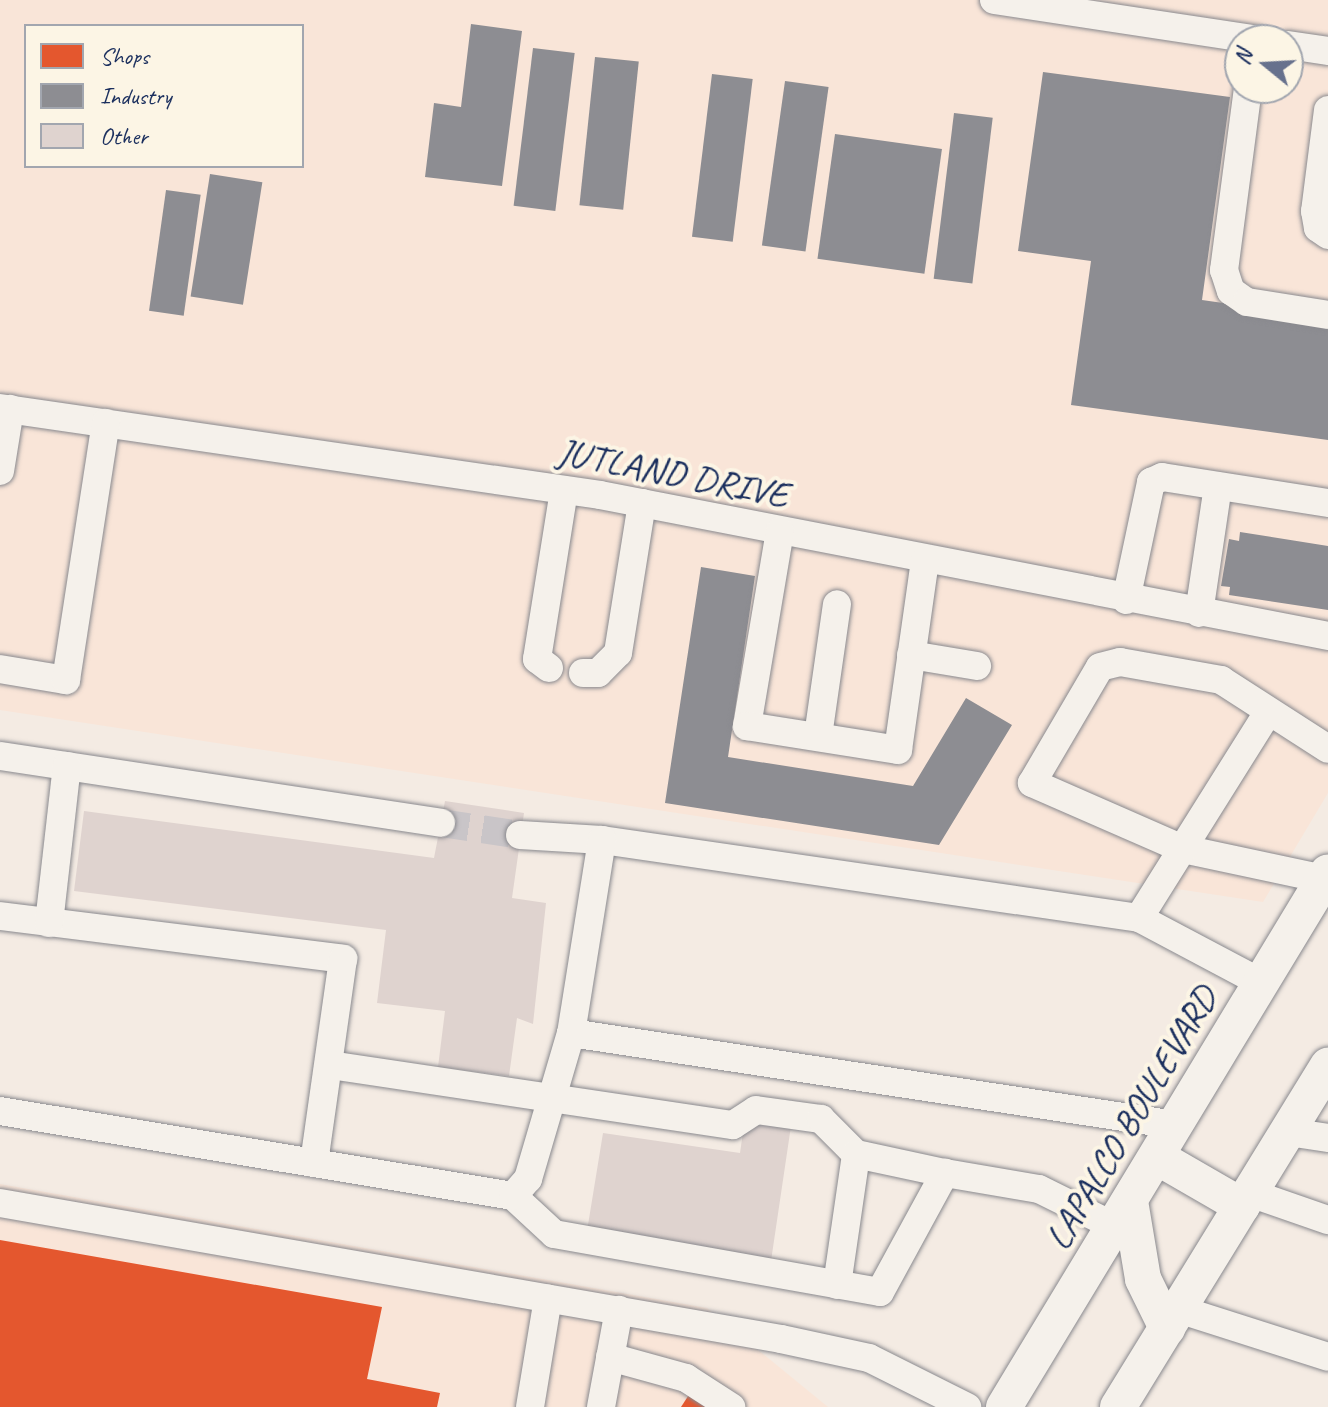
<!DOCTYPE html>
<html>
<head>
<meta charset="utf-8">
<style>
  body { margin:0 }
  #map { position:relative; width:1328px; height:1407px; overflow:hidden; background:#f4ebe3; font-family:Caveat,sans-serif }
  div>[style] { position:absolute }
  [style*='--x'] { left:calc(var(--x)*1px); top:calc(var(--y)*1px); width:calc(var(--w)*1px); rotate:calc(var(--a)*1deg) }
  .built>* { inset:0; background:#f9e5d8 }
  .shops>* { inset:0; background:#e4572e }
  .industry>* { inset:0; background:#8d8d92; transform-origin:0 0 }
  .building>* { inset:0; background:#dfd3cf }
  .minor-tunnel>* { height:28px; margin-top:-14px; transform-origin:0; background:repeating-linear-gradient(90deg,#c9c5c8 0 28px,transparent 0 42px) }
  .roads { filter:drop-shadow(0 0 2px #89898e) drop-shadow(0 0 2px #89898e) }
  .minor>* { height:28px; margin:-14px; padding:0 14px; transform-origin:14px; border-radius:14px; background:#f5f1eb }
  .major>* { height:36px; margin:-18px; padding:0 18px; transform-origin:18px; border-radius:18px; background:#f5f1eb }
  span { translate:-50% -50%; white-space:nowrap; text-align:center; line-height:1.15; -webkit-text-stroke:8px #fcf5e5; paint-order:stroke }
  .street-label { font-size:38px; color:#1b2f5e }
  .legend { position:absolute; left:24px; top:24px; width:280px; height:144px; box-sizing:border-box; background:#fcf5e5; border:2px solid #a2a6af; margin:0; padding:10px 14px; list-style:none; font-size:24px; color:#1b2f5e }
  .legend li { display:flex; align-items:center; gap:16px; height:40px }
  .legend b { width:40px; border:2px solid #a2a6af }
  .north { position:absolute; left:1224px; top:24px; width:80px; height:80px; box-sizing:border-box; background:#fcf5e5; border:2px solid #a2a6af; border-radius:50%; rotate:288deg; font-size:22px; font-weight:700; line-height:32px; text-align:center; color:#1b2f5e }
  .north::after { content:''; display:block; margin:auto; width:28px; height:36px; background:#67718d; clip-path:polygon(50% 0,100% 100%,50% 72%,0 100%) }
</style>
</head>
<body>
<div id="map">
  <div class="built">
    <i style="clip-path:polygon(evenodd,0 0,1328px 0,1328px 793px,1263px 902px,0 710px,0 0,26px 26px,302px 26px,302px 166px,26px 166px,26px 26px,0 0,1240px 40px,1288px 40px,1288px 88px,1240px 88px,1240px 40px)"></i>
    <i style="clip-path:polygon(0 1184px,707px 1308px,828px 1407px,0 1407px)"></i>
  </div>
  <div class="shops">
    <i style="clip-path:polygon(0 1240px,382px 1307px,367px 1379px,440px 1393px,437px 1407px,0 1407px)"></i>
    <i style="clip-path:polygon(694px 1387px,719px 1407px,681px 1407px)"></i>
  </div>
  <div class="industry">
    <i style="clip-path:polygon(471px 24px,522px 31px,502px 186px,425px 177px,434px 103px,461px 107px)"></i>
    <i style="left:533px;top:48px;width:42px;height:159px;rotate:7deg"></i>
    <i style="left:595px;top:57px;width:44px;height:149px;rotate:6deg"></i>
    <i style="clip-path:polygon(1043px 72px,1230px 97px,1202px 300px,1328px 318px,1328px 440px,1071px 405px,1091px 261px,1018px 251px)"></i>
    <i style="left:712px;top:74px;width:41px;height:164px;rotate:7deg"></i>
    <i style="left:785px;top:81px;width:44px;height:166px;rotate:8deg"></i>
    <i style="left:954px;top:113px;width:39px;height:167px;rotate:7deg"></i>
    <i style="left:835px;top:134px;width:108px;height:126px;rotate:8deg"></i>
    <i style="left:210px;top:174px;width:53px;height:124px;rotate:9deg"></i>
    <i style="left:166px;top:190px;width:35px;height:122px;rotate:8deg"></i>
    <i style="clip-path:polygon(1240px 532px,1328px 546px,1328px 610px,1229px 595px,1230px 587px,1221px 586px,1229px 539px,1239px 541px)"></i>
    <i style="clip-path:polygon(701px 567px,755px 576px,728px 757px,913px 786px,966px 698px,1012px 725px,939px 845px,665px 803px)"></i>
  </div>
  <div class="building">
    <i style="clip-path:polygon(445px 801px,524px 813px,512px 898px,546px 903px,533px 1024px,517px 1018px,509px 1076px,438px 1067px,445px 1011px,377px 1003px,386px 930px,74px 891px,84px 811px,434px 858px)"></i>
    <i style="clip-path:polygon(745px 1118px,791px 1126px,771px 1261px,587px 1231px,603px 1133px,740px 1153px)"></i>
  </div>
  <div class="minor-tunnel">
    <i style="--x:441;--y:823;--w:80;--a:8.6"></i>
  </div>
  <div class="roads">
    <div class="minor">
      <i style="--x:994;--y:0;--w:267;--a:8.6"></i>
      <i style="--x:1288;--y:45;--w:40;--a:8.5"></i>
      <i style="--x:1248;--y:88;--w:184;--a:97.5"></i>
      <i style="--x:1224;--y:270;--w:22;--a:72"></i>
      <i style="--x:1231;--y:291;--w:19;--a:35"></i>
      <i style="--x:1247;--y:302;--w:82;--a:9.1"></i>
      <i style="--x:1328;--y:110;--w:102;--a:97.3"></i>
      <i style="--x:1315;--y:211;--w:17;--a:80"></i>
      <i style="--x:1318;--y:228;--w:12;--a:35"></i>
      <i style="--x:0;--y:408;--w:606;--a:8.25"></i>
      <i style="--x:600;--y:495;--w:742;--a:10.96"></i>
      <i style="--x:0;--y:471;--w:63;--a:-80.8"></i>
      <i style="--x:780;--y:531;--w:198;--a:99.6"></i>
      <i style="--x:747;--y:726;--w:153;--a:9"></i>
      <i style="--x:898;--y:750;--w:191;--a:-81.9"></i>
      <i style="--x:1126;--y:600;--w:121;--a:-78"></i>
      <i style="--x:1151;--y:482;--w:12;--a:-24"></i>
      <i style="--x:1162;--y:477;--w:168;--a:8.9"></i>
      <i style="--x:1199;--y:613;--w:128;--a:-81.5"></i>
      <i style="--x:911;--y:655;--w:67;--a:9.5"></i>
      <i style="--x:549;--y:668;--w:15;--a:-143"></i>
      <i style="--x:537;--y:659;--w:171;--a:-80.9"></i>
      <i style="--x:0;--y:669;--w:67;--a:9.5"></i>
      <i style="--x:66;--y:680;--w:260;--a:-81.2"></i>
      <i style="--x:583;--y:673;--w:15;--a:0"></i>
      <i style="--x:598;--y:673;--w:28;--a:-45"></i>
      <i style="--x:618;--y:653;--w:152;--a:-80.9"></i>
      <i style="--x:818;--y:736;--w:133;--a:-81.8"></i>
      <i style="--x:0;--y:756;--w:446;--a:8.6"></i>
      <i style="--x:520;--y:835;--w:82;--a:3.5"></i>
      <i style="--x:602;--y:840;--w:543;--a:8.26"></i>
      <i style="--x:1139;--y:918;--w:139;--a:27.9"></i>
      <i style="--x:602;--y:840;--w:195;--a:99.1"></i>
      <i style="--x:571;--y:1033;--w:612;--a:8.65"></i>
      <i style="--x:1324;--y:879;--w:144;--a:-168"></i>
      <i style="--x:1183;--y:849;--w:165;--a:-156.4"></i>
      <i style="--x:1032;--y:783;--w:134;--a:-59.6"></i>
      <i style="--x:1100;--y:667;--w:21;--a:-14"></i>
      <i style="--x:1120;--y:662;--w:103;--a:10.1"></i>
      <i style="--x:1221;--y:680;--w:127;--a:32.8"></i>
      <i style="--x:0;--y:916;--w:346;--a:7.1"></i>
      <i style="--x:343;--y:959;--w:206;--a:98.1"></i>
      <i style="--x:1139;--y:918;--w:243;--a:-57.9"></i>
      <i style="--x:49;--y:923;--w:158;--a:-83.5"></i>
      <i style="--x:330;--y:1065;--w:407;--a:8.5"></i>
      <i style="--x:733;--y:1125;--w:27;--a:-33"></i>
      <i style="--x:756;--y:1110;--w:66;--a:7.9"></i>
      <i style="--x:821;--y:1119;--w:49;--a:45"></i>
      <i style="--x:0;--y:1111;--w:520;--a:9.41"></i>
      <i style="--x:513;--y:1196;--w:56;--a:42.8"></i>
      <i style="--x:554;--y:1234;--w:331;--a:10.1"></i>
      <i style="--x:880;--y:1292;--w:136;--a:-61.4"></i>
      <i style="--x:945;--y:1173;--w:95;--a:9.7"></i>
      <i style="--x:1039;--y:1189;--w:84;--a:26.3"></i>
      <i style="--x:1288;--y:1132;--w:40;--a:8.5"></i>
      <i style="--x:1250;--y:1193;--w:83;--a:19.1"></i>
      <i style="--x:513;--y:1196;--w:23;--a:-49"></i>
      <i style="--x:528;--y:1179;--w:152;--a:-73.6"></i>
      <i style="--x:0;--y:1203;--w:793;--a:9.88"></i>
      <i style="--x:781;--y:1339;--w:90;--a:12.2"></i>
      <i style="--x:869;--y:1358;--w:110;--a:26.6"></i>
      <i style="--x:837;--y:1285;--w:132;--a:-81.7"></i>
      <i style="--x:856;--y:1154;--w:91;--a:12.1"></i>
      <i style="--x:1178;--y:1309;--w:157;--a:17.7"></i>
      <i style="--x:610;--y:1357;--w:79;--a:15.4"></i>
      <i style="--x:686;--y:1378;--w:54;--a:32.8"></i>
      <i style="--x:530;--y:1407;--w:110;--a:-80.6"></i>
      <i style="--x:601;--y:1407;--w:99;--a:-79.5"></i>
    </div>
    <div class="major">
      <i style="--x:1157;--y:1157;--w:98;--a:30"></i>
      <i style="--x:1130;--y:1201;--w:79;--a:80.5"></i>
      <i style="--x:1143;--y:1279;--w:55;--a:63.9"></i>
      <i style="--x:1004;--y:1407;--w:625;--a:-58.8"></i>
      <i style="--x:1118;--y:1407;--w:401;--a:-58.4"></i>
    </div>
  </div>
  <div class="street-label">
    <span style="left:673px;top:473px;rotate:11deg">JUTLAND DRIVE</span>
    <span style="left:1131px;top:1118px;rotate:-59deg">LAPALCO BOULEVARD</span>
  </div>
  <ul class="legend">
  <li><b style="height:22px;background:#e4572e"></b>Shops</li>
  <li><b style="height:22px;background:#8d8d92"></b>Industry</li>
  <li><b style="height:22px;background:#dfd3cf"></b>Other</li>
  </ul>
  <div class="north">N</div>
</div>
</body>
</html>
